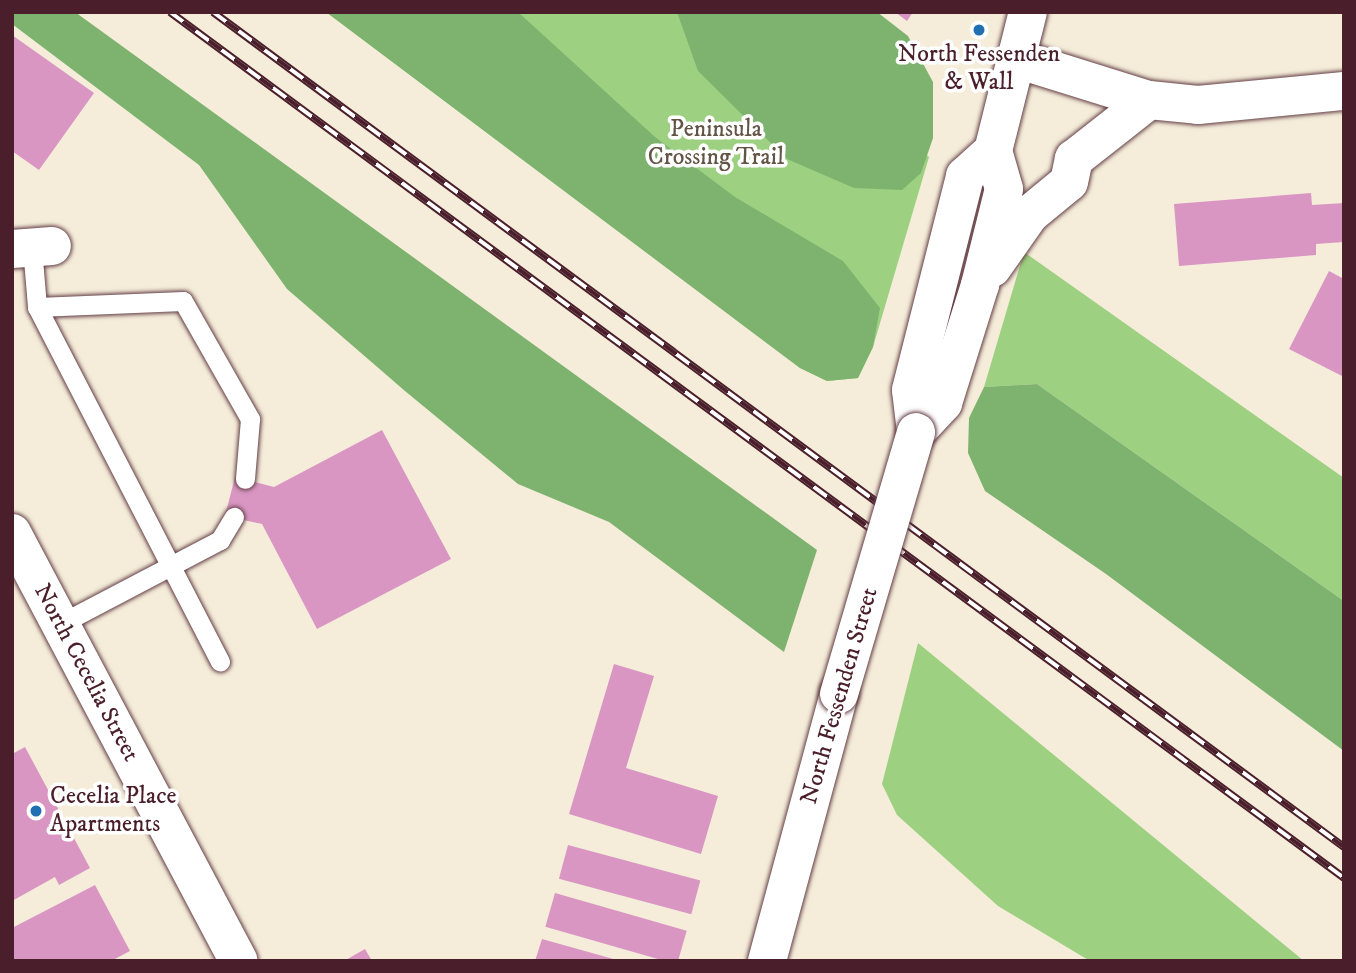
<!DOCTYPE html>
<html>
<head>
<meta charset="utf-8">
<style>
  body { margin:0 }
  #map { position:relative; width:1356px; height:973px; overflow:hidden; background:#f5edda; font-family:"IM FELL DW Pica",serif }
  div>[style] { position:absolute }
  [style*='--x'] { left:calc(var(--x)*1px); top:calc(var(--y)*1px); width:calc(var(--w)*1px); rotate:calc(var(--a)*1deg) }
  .green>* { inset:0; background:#9dd181 }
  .forest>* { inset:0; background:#7eb36f }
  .building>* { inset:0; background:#d996c3; transform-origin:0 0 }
  .roads { filter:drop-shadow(0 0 2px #643e45) drop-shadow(0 0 2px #643e45) }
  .lane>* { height:19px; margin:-9.5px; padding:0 9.5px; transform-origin:9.5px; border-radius:9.5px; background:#fff }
  .street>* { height:38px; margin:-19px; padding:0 19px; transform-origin:19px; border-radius:19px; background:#fff }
  .secondary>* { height:38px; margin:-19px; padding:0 19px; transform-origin:19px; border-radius:19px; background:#fff }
  .rail>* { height:8px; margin-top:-4px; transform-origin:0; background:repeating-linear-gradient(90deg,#fff 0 16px,#4a1f2b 0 32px); box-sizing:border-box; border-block:2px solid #4a1f2b }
  .bridges { filter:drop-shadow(0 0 2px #643e45) drop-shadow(0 0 2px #643e45) }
  .secondary-bridge>* { height:38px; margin:-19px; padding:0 19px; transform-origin:19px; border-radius:19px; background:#fff }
  .dots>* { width:19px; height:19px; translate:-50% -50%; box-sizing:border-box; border:4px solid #fff; border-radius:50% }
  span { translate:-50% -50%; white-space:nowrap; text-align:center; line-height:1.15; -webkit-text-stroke:7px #fff; paint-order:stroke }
  .poi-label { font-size:24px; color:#4a1f2b }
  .left { translate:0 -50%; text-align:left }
  .park-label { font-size:24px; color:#635445 }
  .street-label { font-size:24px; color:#4a1f2b }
  .frame { position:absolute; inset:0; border:14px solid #4a1f2b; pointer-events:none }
</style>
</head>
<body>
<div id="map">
  <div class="green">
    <i style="clip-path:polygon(326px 12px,761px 12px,929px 157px,873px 347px,858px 378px,827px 381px,800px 368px)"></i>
    <i style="clip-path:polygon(1024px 252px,1344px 478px,1344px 601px,1037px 384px,984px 387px)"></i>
    <i style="clip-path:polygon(918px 643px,1304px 961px,1090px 961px,998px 906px,897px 815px,882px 784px)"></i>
  </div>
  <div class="forest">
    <i style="clip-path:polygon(12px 12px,75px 12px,817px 550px,784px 652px,609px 522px,518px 484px,405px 391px,287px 289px,199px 165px,12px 24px)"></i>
    <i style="clip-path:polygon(326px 12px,518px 12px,655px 137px,735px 197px,843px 261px,880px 308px,873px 347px,858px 378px,827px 381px,800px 368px)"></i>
    <i style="clip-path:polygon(677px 12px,877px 12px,908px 36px,933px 82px,933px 138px,921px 173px,902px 190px,854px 188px,787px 159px,698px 71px)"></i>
    <i style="clip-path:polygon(1037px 384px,1344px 601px,1344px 751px,1106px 574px,985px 491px,968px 453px,969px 418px,984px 387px)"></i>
  </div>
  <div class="building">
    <i style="clip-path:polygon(895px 12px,913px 12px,907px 21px)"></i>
    <i style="clip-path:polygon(12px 35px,94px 93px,39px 170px,12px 151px)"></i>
    <i style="clip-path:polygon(1311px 193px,1312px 205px,1344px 203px,1344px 242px,1316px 244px,1316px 255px,1179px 266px,1174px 204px)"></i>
    <i style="clip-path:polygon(1329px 271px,1344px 279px,1344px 377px,1289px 349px)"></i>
    <i style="clip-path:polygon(382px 430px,451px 559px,317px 629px,262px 524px,225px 516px,235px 477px,274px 487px)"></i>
    <i style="clip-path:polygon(614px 664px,654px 676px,626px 768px,718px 796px,701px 854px,569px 814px)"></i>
    <i style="clip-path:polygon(25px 747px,90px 868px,59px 885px,55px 877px,12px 901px,12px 754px)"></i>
    <i style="left:568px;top:845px;width:137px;height:35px;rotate:15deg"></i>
    <i style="clip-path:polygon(95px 885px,130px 951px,111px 961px,12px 961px,12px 928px)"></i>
    <i style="left:555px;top:893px;width:137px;height:35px;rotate:16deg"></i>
    <i style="clip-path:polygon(542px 939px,617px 960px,616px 961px,535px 961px)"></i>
    <i style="clip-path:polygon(365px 949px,372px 961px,344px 961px)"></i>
  </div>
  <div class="roads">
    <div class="lane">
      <i style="--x:32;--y:247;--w:60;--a:85.2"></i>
      <i style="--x:37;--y:307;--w:146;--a:-2.4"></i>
      <i style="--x:183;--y:301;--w:136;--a:60.4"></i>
      <i style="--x:250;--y:419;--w:60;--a:94.8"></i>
      <i style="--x:37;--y:307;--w:399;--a:62.7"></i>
      <i style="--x:60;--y:624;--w:181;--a:-27.7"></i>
      <i style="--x:220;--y:540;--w:27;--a:-59"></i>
    </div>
    <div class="street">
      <i style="--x:12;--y:249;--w:40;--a:-4.3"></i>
      <i style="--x:12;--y:533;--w:484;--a:62.1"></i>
    </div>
    <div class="secondary">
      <i style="--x:1017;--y:59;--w:138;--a:17.3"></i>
      <i style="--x:1149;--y:100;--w:49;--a:5.8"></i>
      <i style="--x:1198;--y:105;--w:147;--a:-5.5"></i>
      <i style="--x:992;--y:268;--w:66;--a:-54.9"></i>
      <i style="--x:1030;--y:214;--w:50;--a:-39.4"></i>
      <i style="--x:1069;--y:182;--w:24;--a:-78"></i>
      <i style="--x:1074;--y:159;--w:95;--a:-38.2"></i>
      <i style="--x:916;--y:432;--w:40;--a:-47"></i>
      <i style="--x:943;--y:403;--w:124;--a:-72.6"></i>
      <i style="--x:980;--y:285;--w:99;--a:-76"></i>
      <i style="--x:1004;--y:189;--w:40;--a:-106"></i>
      <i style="--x:993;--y:151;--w:143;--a:-75.9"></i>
      <i style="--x:916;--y:432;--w:42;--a:-96.8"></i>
      <i style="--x:911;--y:390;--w:221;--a:-75.8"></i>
      <i style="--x:965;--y:176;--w:38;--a:-42"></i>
      <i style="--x:767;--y:961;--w:277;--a:-74.9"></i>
    </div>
  </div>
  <div class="rail">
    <i style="--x:170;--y:12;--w:1459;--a:36.41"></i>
    <i style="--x:213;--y:12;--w:1406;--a:36.44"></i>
  </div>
  <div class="bridges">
    <div class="secondary-bridge">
      <i style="--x:839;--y:694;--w:273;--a:-73.6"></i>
    </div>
  </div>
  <div class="dots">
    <i style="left:979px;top:30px;background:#1f6fb2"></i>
    <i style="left:36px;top:811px;background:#1f6fb2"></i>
  </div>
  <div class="poi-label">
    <span style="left:979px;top:69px">North Fessenden<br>&amp; Wall</span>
    <span class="left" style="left:50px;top:811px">Cecelia Place<br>Apartments</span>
  </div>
  <div class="park-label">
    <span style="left:716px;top:144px">Peninsula<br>Crossing Trail</span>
  </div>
  <div class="street-label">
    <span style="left:86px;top:673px;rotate:62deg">North Cecelia Street</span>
    <span style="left:840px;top:696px;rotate:-74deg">North Fessenden Street</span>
  </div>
  <div class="frame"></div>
</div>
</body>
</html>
